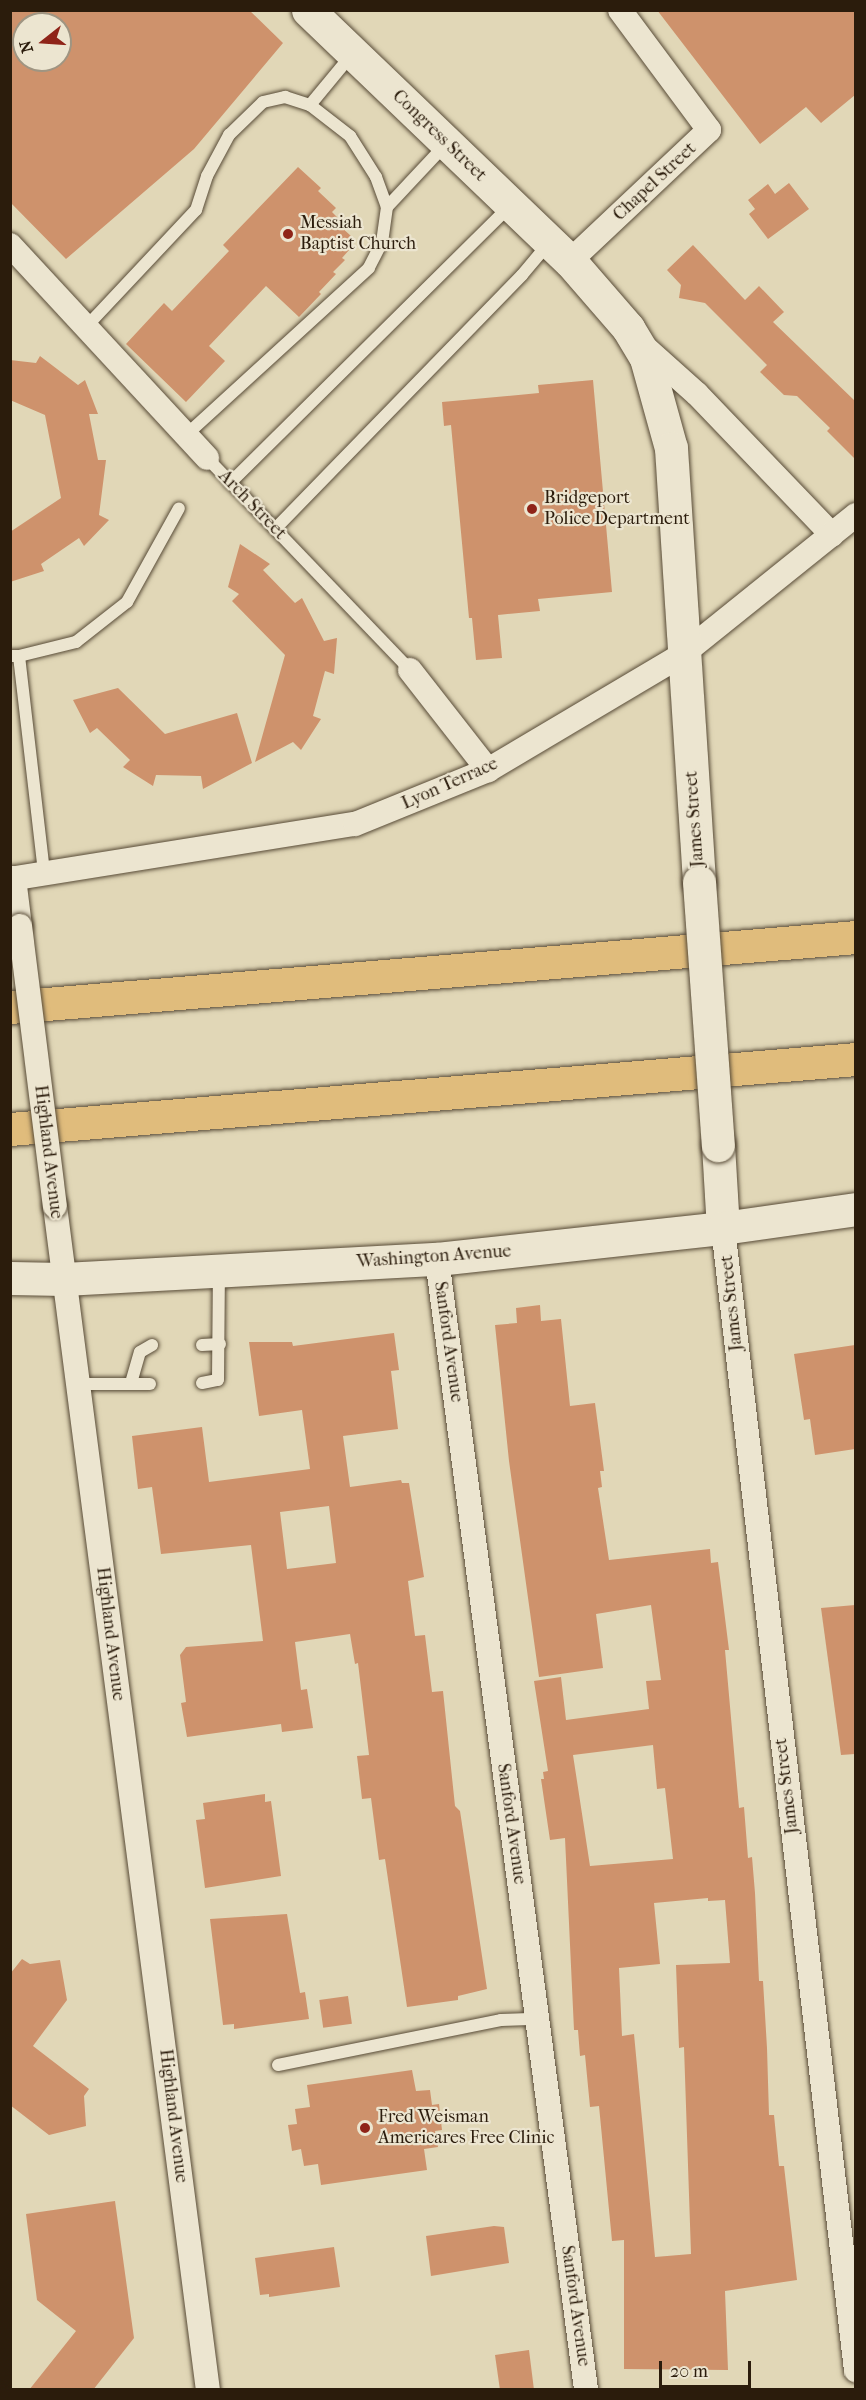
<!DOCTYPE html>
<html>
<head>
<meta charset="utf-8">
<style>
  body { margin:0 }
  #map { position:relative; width:866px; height:2400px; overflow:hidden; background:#e1d7b7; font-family:"IM FELL French Canon",serif }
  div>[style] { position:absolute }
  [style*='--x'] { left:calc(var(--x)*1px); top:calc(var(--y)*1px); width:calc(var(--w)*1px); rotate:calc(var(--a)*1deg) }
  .building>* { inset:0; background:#ce926c; transform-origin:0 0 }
  .roads { filter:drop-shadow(0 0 2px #584b37) drop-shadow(0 0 2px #584b37) }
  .lane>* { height:12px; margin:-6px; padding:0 6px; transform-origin:6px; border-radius:6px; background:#ece5d0 }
  .street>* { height:24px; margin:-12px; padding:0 12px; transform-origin:12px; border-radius:12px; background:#ece5d0 }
  .secondary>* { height:33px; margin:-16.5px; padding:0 16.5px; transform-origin:16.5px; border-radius:16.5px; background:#ece5d0 }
  .highway>* { height:33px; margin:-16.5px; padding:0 16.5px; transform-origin:16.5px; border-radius:16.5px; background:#e0bc7c }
  .bridges { filter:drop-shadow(0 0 2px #584b37) drop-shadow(0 0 2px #584b37) }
  .street-bridge>* { height:24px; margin:-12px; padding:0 12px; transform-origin:12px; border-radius:12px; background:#ece5d0 }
  .secondary-bridge>* { height:33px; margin:-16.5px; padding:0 16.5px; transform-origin:16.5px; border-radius:16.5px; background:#ece5d0 }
  .dots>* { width:16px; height:16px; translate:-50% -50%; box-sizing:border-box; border:3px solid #ece5d0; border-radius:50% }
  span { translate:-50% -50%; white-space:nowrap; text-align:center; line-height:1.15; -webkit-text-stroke:4.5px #ece5d0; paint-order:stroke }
  .street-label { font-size:18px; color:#2b1c0c }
  .poi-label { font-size:18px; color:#2b1c0c }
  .left { translate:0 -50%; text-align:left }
  .frame { position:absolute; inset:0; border:12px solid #2b1c0c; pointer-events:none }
  .north { position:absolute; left:12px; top:12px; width:60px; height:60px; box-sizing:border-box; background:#ece5d0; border:2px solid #9f9582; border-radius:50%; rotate:253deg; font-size:16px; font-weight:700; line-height:24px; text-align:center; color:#2b1c0c }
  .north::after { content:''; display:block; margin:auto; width:21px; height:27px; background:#8f2418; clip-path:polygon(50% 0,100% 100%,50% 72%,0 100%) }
  .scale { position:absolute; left:659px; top:2361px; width:92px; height:27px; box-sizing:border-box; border:3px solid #2b1c0c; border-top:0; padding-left:8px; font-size:18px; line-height:21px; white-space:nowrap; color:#2b1c0c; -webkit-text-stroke:4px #ece5d0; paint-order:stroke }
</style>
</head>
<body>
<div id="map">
  <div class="building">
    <i style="clip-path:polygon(evenodd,10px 10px,249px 10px,283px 43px,194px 149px,66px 259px,10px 202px,10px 10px,24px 24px,60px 24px,60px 60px,24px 60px,24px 24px)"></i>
    <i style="clip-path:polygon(657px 10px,855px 10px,855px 95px,821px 123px,806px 107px,760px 144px)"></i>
    <i style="clip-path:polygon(298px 167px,321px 188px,318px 191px,336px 208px,332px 212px,343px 223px,340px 226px,351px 236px,343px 244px,349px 250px,342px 258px,345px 260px,333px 272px,336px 274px,319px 292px,321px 294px,299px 317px,266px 286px,209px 346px,225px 361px,186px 402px,126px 344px,164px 303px,172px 311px,229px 251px,223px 245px)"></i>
    <i style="clip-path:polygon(789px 183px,809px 209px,768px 239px,749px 214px,755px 209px,748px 200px,768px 184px,775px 194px)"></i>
    <i style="clip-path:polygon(693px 245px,745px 300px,759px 286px,784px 312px,773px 322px,855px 401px,855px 459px,827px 431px,830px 428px,797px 396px,784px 395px,760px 372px,767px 365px,705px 303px,679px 298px,681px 285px,667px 270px)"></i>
    <i style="clip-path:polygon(40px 356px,78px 385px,85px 380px,98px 414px,89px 414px,98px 460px,106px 460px,99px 515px,109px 520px,84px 546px,79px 538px,41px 564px,44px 571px,10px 582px,10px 532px,61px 498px,45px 415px,10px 400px,10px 360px,36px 363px)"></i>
    <i style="clip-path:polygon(593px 380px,612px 592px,538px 599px,540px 611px,498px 615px,502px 658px,476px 660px,472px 618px,469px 618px,451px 425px,444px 426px,442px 402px,539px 393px,538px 385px)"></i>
    <i style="clip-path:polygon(240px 544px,270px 564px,263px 570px,295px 603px,302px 598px,324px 641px,337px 638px,334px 674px,325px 671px,313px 716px,321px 719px,301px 750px,293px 742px,255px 762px,285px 655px,232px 601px,239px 594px,228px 587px)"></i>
    <i style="clip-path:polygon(118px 688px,165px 734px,237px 713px,252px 763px,203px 789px,201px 776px,156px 775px,153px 786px,123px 767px,130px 760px,97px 728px,90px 733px,73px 700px)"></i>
    <i style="clip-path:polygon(evenodd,540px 1305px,541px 1321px,561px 1319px,570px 1406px,595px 1403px,604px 1471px,600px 1471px,602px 1487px,598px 1488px,609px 1560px,710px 1549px,711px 1563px,718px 1562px,729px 1650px,725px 1650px,739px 1808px,744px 1807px,748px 1858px,752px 1857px,755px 1893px,759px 1981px,763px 1981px,767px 2048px,769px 2115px,774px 2115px,779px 2166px,784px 2166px,797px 2280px,725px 2291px,728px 2370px,624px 2369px,624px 2240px,612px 2241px,599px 2106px,590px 2107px,585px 2055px,580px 2056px,578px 2030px,574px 2030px,565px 1838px,550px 1840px,541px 1779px,544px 1779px,543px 1772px,548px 1771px,534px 1681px,561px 1677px,566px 1720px,649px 1709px,646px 1681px,661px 1680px,651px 1605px,596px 1614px,603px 1668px,539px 1677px,509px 1461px,495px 1325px,517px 1323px,516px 1308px,540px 1305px,653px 1745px,657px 1789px,665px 1788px,673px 1859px,590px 1866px,573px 1755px,653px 1745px,540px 1305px,708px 1898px,708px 1901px,725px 1900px,730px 1963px,676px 1965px,679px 2048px,684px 2047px,691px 2254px,655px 2257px,634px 2034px,622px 2036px,619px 1968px,660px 1964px,654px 1903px,708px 1898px)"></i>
    <i style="clip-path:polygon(evenodd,394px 1333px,399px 1370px,391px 1371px,398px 1429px,343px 1436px,350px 1487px,401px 1480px,402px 1483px,409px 1483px,424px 1577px,408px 1581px,415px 1636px,425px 1635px,432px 1692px,443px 1691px,455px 1806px,460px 1811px,487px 1989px,458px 1996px,458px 2000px,407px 2007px,385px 1859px,379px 1860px,371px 1798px,362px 1799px,357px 1756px,369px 1755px,358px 1663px,355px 1664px,350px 1634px,295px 1642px,301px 1690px,307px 1689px,313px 1728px,282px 1732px,281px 1724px,187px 1737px,181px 1703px,186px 1702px,180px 1655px,186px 1647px,263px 1641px,251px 1545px,161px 1554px,152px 1487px,138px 1489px,132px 1436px,202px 1427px,209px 1482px,310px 1469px,302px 1410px,259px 1416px,249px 1342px,292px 1342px,293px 1346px,394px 1333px,329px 1506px,336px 1563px,287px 1569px,280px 1512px,329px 1506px)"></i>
    <i style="clip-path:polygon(855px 1345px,855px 1449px,815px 1455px,810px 1419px,804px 1420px,794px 1354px)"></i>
    <i style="clip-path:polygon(855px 1605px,855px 1754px,841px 1755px,821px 1608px)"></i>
    <i style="clip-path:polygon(265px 1794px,265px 1802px,271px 1801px,281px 1876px,205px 1888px,196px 1820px,205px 1819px,203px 1803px)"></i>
    <i style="clip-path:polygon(287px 1914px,300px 1993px,305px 1992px,309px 2019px,234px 2029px,234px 2024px,223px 2025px,210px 1919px)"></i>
    <i style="clip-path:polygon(22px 1959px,30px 1964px,60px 1960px,67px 2000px,33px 2046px,89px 2089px,84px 2096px,86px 2126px,49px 2135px,10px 2105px,10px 1974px)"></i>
    <i style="left:348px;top:1996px;width:28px;height:29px;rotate:82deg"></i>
    <i style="clip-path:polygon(412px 2070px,416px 2091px,430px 2090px,432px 2105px,439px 2104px,442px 2130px,435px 2131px,438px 2147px,424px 2149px,427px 2170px,321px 2185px,318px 2164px,304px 2166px,301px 2149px,292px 2151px,288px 2125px,297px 2124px,295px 2109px,310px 2107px,307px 2085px)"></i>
    <i style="clip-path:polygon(115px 2201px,134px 2338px,93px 2390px,29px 2390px,76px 2331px,37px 2300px,26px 2214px)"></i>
    <i style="clip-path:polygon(494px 2226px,504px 2227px,509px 2263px,431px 2276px,426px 2236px)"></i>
    <i style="clip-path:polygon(334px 2247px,340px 2287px,269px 2297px,269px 2294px,260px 2295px,255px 2258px)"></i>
    <i style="clip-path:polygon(529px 2350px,534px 2390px,500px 2390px,495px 2355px)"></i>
  </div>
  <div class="roads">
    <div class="lane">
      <i style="--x:310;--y:105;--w:67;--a:-50.4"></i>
      <i style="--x:387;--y:207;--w:86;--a:-46.9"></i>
      <i style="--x:86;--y:327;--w:161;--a:-46.8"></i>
      <i style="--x:196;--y:210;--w:36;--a:-72"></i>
      <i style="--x:207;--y:176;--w:47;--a:-61.8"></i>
      <i style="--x:229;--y:135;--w:47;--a:-44.1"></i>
      <i style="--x:263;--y:102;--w:23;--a:-13"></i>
      <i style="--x:285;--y:97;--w:26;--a:18"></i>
      <i style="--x:310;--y:105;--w:51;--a:37.8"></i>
      <i style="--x:350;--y:136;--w:49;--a:57.6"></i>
      <i style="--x:376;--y:177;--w:32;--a:70"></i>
      <i style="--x:387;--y:207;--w:35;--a:98"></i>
      <i style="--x:382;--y:242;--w:29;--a:117"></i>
      <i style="--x:369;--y:268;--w:248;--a:137.6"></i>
      <i style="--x:207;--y:458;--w:294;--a:46.2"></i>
      <i style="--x:230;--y:483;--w:394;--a:-44.7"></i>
      <i style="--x:275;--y:529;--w:354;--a:-45.8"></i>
      <i style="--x:522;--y:275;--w:40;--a:-50"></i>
      <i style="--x:11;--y:656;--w:8;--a:0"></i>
      <i style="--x:19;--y:656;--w:218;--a:83.4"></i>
      <i style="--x:19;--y:656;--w:59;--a:-13.8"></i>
      <i style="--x:76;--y:642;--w:65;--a:-38.1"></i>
      <i style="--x:127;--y:602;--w:107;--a:-61"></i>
      <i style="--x:202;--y:1345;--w:18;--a:-3"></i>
      <i style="--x:131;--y:1383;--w:32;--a:-74"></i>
      <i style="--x:140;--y:1352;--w:14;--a:-30"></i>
      <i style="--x:202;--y:1383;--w:16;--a:-11"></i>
      <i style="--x:218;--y:1380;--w:109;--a:-89.5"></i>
      <i style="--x:78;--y:1384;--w:72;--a:0"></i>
      <i style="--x:278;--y:2065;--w:227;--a:-11.4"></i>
      <i style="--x:501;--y:2020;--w:36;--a:-2"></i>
    </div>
    <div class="street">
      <i style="--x:10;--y:245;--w:290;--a:47.2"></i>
      <i style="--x:570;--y:261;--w:191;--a:-43.3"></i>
      <i style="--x:709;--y:130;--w:149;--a:-126.6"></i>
      <i style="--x:641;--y:344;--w:75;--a:41.8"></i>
      <i style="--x:697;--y:394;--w:195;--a:46.2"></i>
      <i style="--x:410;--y:670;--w:127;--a:52"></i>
      <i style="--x:14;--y:878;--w:48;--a:82.9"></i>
      <i style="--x:10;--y:879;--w:349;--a:-9.1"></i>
      <i style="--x:355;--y:824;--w:144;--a:-22.1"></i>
      <i style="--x:488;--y:770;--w:227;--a:-30.7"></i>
      <i style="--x:683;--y:654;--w:222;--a:-38.8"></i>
      <i style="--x:55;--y:1206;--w:1194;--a:82.64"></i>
      <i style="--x:723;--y:1228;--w:1150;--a:83.36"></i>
      <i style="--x:437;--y:1259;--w:1141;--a:82.49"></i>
    </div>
    <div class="secondary">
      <i style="--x:308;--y:10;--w:363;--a:43.8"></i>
      <i style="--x:570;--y:261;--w:89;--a:49.1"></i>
      <i style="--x:628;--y:328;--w:35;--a:59"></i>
      <i style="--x:646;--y:358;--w:93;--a:74.5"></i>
      <i style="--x:671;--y:448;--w:435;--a:86.3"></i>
      <i style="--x:718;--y:1145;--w:83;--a:86.6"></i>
      <i style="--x:10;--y:1278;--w:54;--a:1.1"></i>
      <i style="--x:64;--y:1279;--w:374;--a:-3.1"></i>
      <i style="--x:437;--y:1259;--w:288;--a:-6.2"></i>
      <i style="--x:723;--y:1228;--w:134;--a:-8.1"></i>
    </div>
    <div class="highway">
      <i style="--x:10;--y:1007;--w:849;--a:-4.73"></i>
      <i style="--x:10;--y:1129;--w:849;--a:-4.73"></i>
    </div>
  </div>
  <div class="bridges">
    <div class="street-bridge">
      <i style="--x:20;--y:926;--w:282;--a:82.9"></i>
    </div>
    <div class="secondary-bridge">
      <i style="--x:699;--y:882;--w:264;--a:85.9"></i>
    </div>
  </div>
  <div class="dots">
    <i style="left:288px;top:234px;background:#8f2418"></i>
    <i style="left:532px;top:509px;background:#8f2418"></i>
    <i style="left:365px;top:2128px;background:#8f2418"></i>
  </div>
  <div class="street-label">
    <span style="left:439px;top:136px;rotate:44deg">Congress Street</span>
    <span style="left:655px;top:182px;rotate:-43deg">Chapel Street</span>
    <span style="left:252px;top:505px;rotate:46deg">Arch Street</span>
    <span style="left:450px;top:784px;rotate:-24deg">Lyon Terrace</span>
    <span style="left:695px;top:819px;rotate:-94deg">James Street</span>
    <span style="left:48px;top:1152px;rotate:83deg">Highland Avenue</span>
    <span style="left:434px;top:1257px;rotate:-4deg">Washington Avenue</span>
    <span style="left:732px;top:1303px;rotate:-96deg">James Street</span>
    <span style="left:448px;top:1342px;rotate:82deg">Sanford Avenue</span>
    <span style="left:110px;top:1634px;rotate:83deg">Highland Avenue</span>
    <span style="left:787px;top:1786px;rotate:-97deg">James Street</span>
    <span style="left:511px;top:1824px;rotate:82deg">Sanford Avenue</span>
    <span style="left:173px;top:2116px;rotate:83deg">Highland Avenue</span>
    <span style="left:575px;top:2306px;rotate:82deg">Sanford Avenue</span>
  </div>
  <div class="poi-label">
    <span class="left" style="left:300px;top:234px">Messiah<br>Baptist Church</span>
    <span class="left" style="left:544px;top:509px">Bridgeport<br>Police Department</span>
    <span class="left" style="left:378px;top:2128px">Fred Weisman<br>Americares Free Clinic</span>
  </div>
  <div class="frame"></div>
  <div class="north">N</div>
  <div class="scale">20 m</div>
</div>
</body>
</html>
